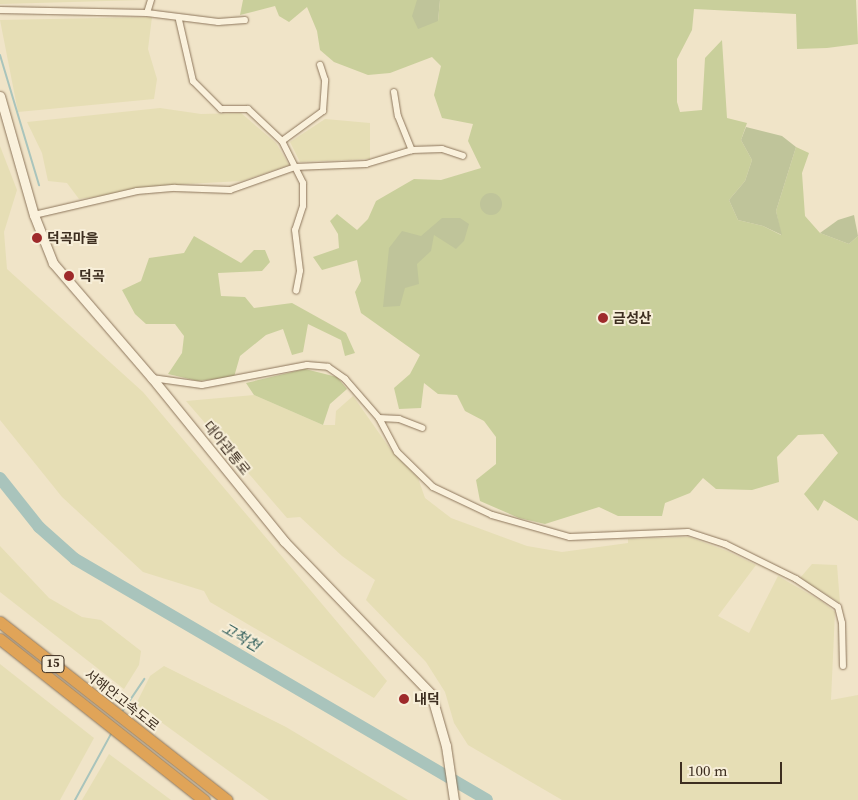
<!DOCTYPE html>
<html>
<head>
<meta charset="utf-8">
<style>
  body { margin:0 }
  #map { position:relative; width:858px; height:800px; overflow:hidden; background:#f0e4c8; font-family:"Source Serif 4","Noto Sans KR",serif }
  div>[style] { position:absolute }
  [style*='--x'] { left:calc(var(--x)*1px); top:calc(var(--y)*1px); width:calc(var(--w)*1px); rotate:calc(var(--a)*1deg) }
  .farmland>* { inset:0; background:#e6deb5 }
  .green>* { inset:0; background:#c9cf9b }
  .cemetery>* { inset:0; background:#bfc49a }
  .round { border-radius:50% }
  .stream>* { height:2px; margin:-1px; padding:0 1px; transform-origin:1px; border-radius:1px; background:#a9c4bc }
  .river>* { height:12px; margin:-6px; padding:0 6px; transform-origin:6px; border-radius:6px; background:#a9c4bc }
  .roads { filter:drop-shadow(0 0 1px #8d765c) drop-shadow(0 0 1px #8d765c) }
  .minor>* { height:6px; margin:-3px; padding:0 3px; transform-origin:3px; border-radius:3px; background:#faf1dc }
  .secondary>* { height:9px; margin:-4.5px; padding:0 4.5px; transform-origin:4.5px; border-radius:4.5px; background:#faf1dc }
  .motorway>* { height:11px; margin:-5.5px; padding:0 5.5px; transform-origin:5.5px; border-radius:5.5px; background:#e0a458 }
  .dots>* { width:14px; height:14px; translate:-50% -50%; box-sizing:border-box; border:2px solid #f7eed8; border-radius:50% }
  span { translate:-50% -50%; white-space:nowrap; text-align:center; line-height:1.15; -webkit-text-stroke:4px #f7eed8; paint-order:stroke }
  .shield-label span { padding:1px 4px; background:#f7eed8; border:1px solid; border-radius:4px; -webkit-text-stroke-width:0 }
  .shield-label { font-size:12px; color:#3d2e20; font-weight:700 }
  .poi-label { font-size:14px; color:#3d2e20; font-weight:700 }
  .left { translate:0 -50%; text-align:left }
  .street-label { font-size:14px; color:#3d2e20 }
  .water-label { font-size:15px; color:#2f5d5a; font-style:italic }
  .scale { position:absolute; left:680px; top:762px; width:102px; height:22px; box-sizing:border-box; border:2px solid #3d2e20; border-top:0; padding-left:6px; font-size:15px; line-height:18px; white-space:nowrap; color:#3d2e20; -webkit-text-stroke:4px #f7eed8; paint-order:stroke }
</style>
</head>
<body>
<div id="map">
  <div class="farmland">
    <i style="clip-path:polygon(0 0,143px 0,0 4px)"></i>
    <i style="clip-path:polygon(152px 17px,148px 49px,157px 79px,154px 99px,18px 112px,0 20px)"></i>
    <i style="clip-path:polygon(160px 108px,201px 114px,241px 113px,276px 143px,289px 165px,242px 181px,186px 184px,79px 199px,67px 183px,48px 181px,42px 153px,27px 122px)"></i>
    <i style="clip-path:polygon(325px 119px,370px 123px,370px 159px,300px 162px,290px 142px)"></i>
    <i style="clip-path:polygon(0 146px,17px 190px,4px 232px,7px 269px,143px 392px,387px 681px,374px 698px,210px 602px,204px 591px,143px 572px,62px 497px,0 420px)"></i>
    <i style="clip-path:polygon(254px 395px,323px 425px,335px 425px,336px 411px,353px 396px,391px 450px,418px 478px,425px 498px,451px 518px,527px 546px,562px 552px,628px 543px,628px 539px,689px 537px,727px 551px,756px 565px,718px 616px,749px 633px,778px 576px,821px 601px,835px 612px,831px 700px,858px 695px,858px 800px,562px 800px,468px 745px,454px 723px,445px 692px,426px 662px,366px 600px,375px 580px,342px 556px,300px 517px,287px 518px,186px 401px)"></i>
    <i style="clip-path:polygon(0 546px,49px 598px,82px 617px,101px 620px,141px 651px,139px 665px,124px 689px,0 592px)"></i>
    <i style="clip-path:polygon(812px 564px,837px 565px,840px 603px,800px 578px)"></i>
    <i style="clip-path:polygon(0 664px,94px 738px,60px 800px,0 800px)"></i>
    <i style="clip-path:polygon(164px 666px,286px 727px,408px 800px,269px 800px,136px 704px,150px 676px)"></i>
    <i style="clip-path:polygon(109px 754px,171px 800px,82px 800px)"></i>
  </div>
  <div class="green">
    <i style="clip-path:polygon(243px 0,417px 0,438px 21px,440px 0,856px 0,858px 44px,827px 48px,797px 49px,796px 14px,694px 9px,692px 30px,677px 59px,677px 102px,680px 112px,702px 110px,705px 58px,722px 40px,727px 118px,747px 123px,741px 140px,752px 160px,745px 181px,729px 200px,738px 220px,763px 226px,781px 235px,776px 211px,796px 147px,809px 153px,802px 173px,805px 216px,820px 233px,849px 244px,858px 236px,858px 521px,824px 500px,818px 511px,804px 494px,838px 453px,823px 434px,798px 435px,777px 457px,779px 482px,752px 490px,716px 489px,703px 478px,690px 493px,665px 503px,662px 516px,618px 516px,599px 507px,545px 524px,519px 518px,480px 501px,476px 480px,496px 464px,496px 437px,484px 421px,465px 411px,457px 395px,438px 394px,424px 383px,421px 408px,399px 409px,394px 388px,410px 374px,420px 355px,361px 313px,355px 292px,361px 281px,357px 260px,322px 270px,313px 257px,339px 248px,338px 234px,330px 221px,337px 214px,357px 230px,368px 219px,376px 201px,414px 179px,441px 180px,481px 168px,468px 141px,473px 124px,442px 118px,434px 95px,441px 66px,432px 57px,390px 73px,368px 75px,334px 62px,320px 50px,317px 31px,307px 7px,289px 22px,279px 16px,275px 6px,240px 15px)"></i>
    <i style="clip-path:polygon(194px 236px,241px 263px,254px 250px,265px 250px,270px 262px,262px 271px,218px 273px,221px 296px,245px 297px,254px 308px,292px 303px,346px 333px,355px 353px,345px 356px,341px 340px,308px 324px,303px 352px,292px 355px,283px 329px,266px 335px,240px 356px,234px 377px,198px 381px,168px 374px,182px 353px,184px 336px,175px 324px,146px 324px,135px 314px,122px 290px,141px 281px,149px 258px,184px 253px)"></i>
    <i style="clip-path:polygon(305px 369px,337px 377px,347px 389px,330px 404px,323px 425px,254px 395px,246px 383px)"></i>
  </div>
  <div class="cemetery">
    <i style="clip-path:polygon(417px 0,440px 0,438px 21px,418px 29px,412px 16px)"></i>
    <i style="clip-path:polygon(746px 127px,782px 136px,796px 147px,776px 211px,782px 235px,763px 226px,738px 220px,729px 200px,745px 181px,752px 160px,741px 140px)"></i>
    <i class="round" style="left:480px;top:193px;width:22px;height:22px"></i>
    <i style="clip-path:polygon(854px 215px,858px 236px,849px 244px,820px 233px,838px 220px)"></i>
    <i style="clip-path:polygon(442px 218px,460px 218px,469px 224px,464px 241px,456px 249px,434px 235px,431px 251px,417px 264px,419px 284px,405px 288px,400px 306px,383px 307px,389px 248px,402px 231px,421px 236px)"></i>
  </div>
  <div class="stream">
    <i style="--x:0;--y:55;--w:136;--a:73.3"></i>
    <i style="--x:122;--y:712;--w:40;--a:-56"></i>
    <i style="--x:75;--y:800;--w:77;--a:-61.4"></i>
  </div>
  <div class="river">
    <i style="--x:0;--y:478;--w:63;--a:51.5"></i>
    <i style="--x:39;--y:527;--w:48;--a:41.6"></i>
    <i style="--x:75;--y:559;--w:477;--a:30.3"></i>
  </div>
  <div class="roads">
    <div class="minor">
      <i style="--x:0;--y:10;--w:147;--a:1.2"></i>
      <i style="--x:147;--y:13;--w:14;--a:-73"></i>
      <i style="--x:147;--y:13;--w:72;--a:7.2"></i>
      <i style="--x:218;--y:22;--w:27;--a:-4"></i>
      <i style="--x:179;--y:20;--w:63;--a:77.1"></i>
      <i style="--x:193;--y:81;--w:40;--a:45"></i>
      <i style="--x:221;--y:109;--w:27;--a:0"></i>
      <i style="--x:248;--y:109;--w:47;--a:43.3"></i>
      <i style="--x:282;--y:141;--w:47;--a:63.4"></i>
      <i style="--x:303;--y:183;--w:23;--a:90"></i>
      <i style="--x:303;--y:206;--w:25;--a:108"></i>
      <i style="--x:295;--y:230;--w:41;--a:83"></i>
      <i style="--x:300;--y:271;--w:20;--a:101"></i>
      <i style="--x:394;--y:92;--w:24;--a:81"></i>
      <i style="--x:398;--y:116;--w:37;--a:68"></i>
      <i style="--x:282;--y:141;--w:51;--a:-36.2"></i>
      <i style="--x:323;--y:111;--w:31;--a:-86"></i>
      <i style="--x:325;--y:80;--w:16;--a:-108"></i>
      <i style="--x:34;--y:215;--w:106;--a:-13.1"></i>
      <i style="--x:137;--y:191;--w:38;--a:-5"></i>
      <i style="--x:175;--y:188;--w:55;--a:2.1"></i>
      <i style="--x:230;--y:190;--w:69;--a:-19.5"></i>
      <i style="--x:295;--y:167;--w:71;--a:-2.4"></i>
      <i style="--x:366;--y:164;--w:48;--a:-16.9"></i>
      <i style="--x:412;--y:150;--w:30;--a:-2"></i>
      <i style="--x:442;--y:149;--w:22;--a:18"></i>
      <i style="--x:152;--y:378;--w:50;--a:8"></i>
      <i style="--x:202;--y:385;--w:107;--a:-10.8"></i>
      <i style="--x:307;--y:365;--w:21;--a:5"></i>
      <i style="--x:328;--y:367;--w:21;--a:35"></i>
      <i style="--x:345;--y:379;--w:52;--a:48.9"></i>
      <i style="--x:379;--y:418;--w:38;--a:62"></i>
      <i style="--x:397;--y:452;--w:50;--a:44.2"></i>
      <i style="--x:433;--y:487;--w:65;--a:25.4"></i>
      <i style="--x:492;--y:515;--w:81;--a:15.8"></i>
      <i style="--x:570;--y:537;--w:118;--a:-2.4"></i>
      <i style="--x:688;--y:532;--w:39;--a:18"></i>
      <i style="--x:725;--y:544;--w:79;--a:26.2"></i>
      <i style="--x:796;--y:579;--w:50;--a:33.7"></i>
      <i style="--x:838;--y:607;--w:16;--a:76"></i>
      <i style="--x:842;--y:623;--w:43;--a:88.7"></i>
      <i style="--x:379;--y:418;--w:20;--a:3"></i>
      <i style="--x:399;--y:419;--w:25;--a:21"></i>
    </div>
    <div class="secondary">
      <i style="--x:0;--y:96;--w:124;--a:74.1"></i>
      <i style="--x:34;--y:215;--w:52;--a:68.4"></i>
      <i style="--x:53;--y:263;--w:152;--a:49.3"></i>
      <i style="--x:152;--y:378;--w:210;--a:51"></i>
      <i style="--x:284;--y:541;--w:212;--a:46.1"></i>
      <i style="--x:431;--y:694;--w:54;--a:73.9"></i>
      <i style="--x:446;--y:746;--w:55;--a:81.6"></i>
    </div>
    <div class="motorway">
      <i style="--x:0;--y:622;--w:288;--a:38.1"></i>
      <i style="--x:0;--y:639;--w:260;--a:38.3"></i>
    </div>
  </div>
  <div class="dots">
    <i style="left:37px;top:238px;background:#9e2a2b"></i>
    <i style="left:69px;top:276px;background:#9e2a2b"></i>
    <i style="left:603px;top:318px;background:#9e2a2b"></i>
    <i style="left:404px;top:699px;background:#9e2a2b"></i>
  </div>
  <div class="shield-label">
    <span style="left:53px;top:664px">15</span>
  </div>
  <div class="poi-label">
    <span class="left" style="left:47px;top:238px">덕곡마을</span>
    <span class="left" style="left:79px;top:276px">덕곡</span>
    <span class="left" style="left:613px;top:318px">금성산</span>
    <span class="left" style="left:414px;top:699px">내덕</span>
  </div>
  <div class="street-label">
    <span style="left:227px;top:448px;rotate:51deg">대야관통로</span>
    <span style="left:122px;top:700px;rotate:38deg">서해안고속도로</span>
  </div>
  <div class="water-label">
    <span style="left:241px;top:637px;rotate:30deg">고척천</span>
  </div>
  <div class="scale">100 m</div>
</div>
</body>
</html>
